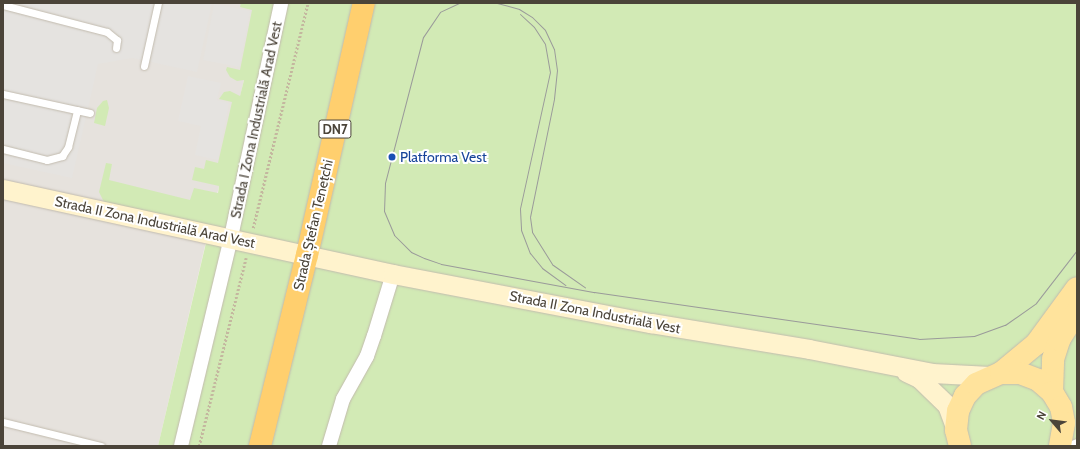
<!DOCTYPE html>
<html>
<head>
<meta charset="utf-8">
<style>
  body { margin:0 }
  #map { position:relative; width:1080px; height:449px; overflow:hidden; background:#f6f3ec; font-family:Cabin,sans-serif }
  div>[style] { position:absolute }
  [style*='--x'] { left:calc(var(--x)*1px); top:calc(var(--y)*1px); width:calc(var(--w)*1px); rotate:calc(var(--a)*1deg) }
  .industrial>* { inset:0; background:#e6e2dd }
  .green>* { inset:0; background:#d2eab5 }
  .parking>* { inset:0; background:#e5e3e0; transform-origin:0 0 }
  .path>* { height:2.5px; margin-top:-1.25px; transform-origin:0; background:repeating-linear-gradient(90deg,#c4b79f 0 2px,transparent 0 4px) }
  .roads { filter:drop-shadow(0 0 1px #c2bbae) drop-shadow(0 0 1px #c2bbae) }
  .lane>* { height:7px; margin:-3.5px; padding:0 3.5px; transform-origin:3.5px; border-radius:3.5px; background:#fff }
  .street>* { height:14px; margin:-7px; padding:0 7px; transform-origin:7px; border-radius:7px; background:#fff }
  .secondary>* { height:19px; margin:-9.5px; padding:0 9.5px; transform-origin:9.5px; border-radius:9.5px; background:#fff3cd }
  .primary>* { height:22px; margin:-11px; padding:0 11px; transform-origin:11px; border-radius:11px; background:#ffe39c }
  .highway>* { height:22px; margin:-11px; padding:0 11px; transform-origin:11px; border-radius:11px; background:#ffcf6e }
  .tram>* { height:1px; margin:-0.5px; padding:0 0.5px; transform-origin:0.5px; border-radius:0.5px; background:#9a9a9a }
  .dots>* { width:11px; height:11px; translate:-50% -50%; box-sizing:border-box; border:2px solid #fff; border-radius:50% }
  span { translate:-50% -50%; white-space:nowrap; text-align:center; line-height:1.15; -webkit-text-stroke:4px #fff; paint-order:stroke }
  .shield-label span { padding:1px 3px; background:#fff; border:1px solid; border-radius:3px; -webkit-text-stroke-width:0 }
  .shield-label { font-size:13px; color:#4b4439; font-weight:700 }
  .street-label { font-size:14px; color:#4b4439 }
  .transit-label { font-size:14px; color:#164399 }
  .left { translate:0 -50%; text-align:left }
  .frame { position:absolute; inset:0; border:4px solid #4b4439; pointer-events:none }
  .north { position:absolute; left:1032px; top:401px; width:40px; height:40px; -webkit-text-stroke:3px #fff; paint-order:stroke; rotate:298deg; font-size:11px; font-weight:700; line-height:16px; text-align:center; color:#4b4439 }
  .north::after { content:''; display:block; margin:auto; width:14px; height:18px; background:#4b4439; clip-path:polygon(50% 0,100% 100%,50% 72%,0 100%) }
</style>
</head>
<body>
<div id="map">
  <div class="industrial">
    <i style="clip-path:polygon(3px 3px,262px 3px,158px 446px,3px 446px)"></i>
  </div>
  <div class="green">
    <i style="clip-path:polygon(241px 3px,1077px 3px,1077px 446px,158px 446px,210px 226px,105px 204px,99px 192px,106px 163px,112px 164px,109px 180px,190px 200px,194px 188px,218px 193px,219px 186px,192px 180px,195px 167px,204px 169px,206px 160px,218px 163px,232px 102px,219px 99px,224px 92px,230px 91px,240px 96px,244px 80px,237px 81px,230px 77px,226px 70px,227px 67px,240px 70px,252px 10px,240px 7px)"></i>
    <i style="clip-path:polygon(107px 100px,109px 108px,105px 126px,94px 123px,97px 108px,103px 101px)"></i>
  </div>
  <div class="parking">
    <i style="clip-path:polygon(3px 3px,212px 3px,197px 72px,133px 58px,98px 64px,72px 178px,3px 163px)"></i>
    <i style="left:214px;top:4px;width:37px;height:57px;rotate:11deg"></i>
    <i style="clip-path:polygon(188px 76px,221px 83px,217px 100px,229px 103px,218px 160px,195px 155px,201px 126px,178px 121px)"></i>
  </div>
  <div class="path">
    <i style="--x:253;--y:228;--w:232;--a:-76.3"></i>
    <i style="--x:199;--y:446;--w:194;--a:-76"></i>
  </div>
  <div class="roads">
    <div class="lane">
      <i style="--x:3;--y:5;--w:107;--a:14.6"></i>
      <i style="--x:107;--y:32;--w:13;--a:39"></i>
      <i style="--x:117;--y:40;--w:8;--a:97"></i>
      <i style="--x:144;--y:66;--w:65;--a:-77.5"></i>
      <i style="--x:3;--y:94;--w:89;--a:12.3"></i>
      <i style="--x:3;--y:149;--w:45;--a:14"></i>
      <i style="--x:47;--y:160;--w:16;--a:-15"></i>
      <i style="--x:62;--y:156;--w:11;--a:-56"></i>
      <i style="--x:68;--y:147;--w:38;--a:-76"></i>
      <i style="--x:3;--y:422;--w:101;--a:13.8"></i>
      <i style="--x:1067;--y:446;--w:11;--a:-22"></i>
    </div>
    <div class="street">
      <i style="--x:181;--y:446;--w:215;--a:-76.5"></i>
      <i style="--x:231;--y:237;--w:239;--a:-77.9"></i>
      <i style="--x:329;--y:446;--w:49;--a:-73.4"></i>
      <i style="--x:343;--y:399;--w:49;--a:-60.8"></i>
      <i style="--x:367;--y:356;--w:21;--a:-71"></i>
      <i style="--x:374;--y:336;--w:65;--a:-73"></i>
    </div>
    <div class="secondary">
      <i style="--x:3;--y:189;--w:399;--a:12.3"></i>
      <i style="--x:393;--y:274;--w:263;--a:10.8"></i>
      <i style="--x:651;--y:323;--w:160;--a:9.3"></i>
      <i style="--x:809;--y:349;--w:125;--a:11"></i>
      <i style="--x:932;--y:373;--w:58;--a:3"></i>
      <i style="--x:906;--y:372;--w:14;--a:25"></i>
      <i style="--x:919;--y:378;--w:39;--a:44"></i>
      <i style="--x:947;--y:405;--w:27;--a:70"></i>
    </div>
    <div class="primary">
      <i style="--x:1001;--y:373;--w:45;--a:-39.6"></i>
      <i style="--x:1036;--y:344;--w:69;--a:-53.8"></i>
      <i style="--x:1052;--y:392;--w:33;--a:-88"></i>
      <i style="--x:1053;--y:359;--w:20;--a:-72"></i>
      <i style="--x:1059;--y:340;--w:34;--a:-58"></i>
      <i style="--x:960;--y:446;--w:16;--a:-104"></i>
      <i style="--x:956;--y:430;--w:19;--a:-84"></i>
      <i style="--x:958;--y:411;--w:17;--a:-65"></i>
      <i style="--x:965;--y:396;--w:16;--a:-47"></i>
      <i style="--x:976;--y:384;--w:27;--a:-24"></i>
      <i style="--x:1001;--y:373;--w:19;--a:0"></i>
      <i style="--x:1020;--y:373;--w:19;--a:21"></i>
      <i style="--x:1038;--y:380;--w:18;--a:41"></i>
      <i style="--x:1052;--y:392;--w:17;--a:59"></i>
      <i style="--x:1061;--y:407;--w:16;--a:79"></i>
      <i style="--x:1064;--y:423;--w:23;--a:100"></i>
    </div>
    <div class="highway">
      <i style="--x:260;--y:446;--w:197;--a:-76.2"></i>
      <i style="--x:307;--y:255;--w:258;--a:-77.3"></i>
    </div>
  </div>
  <div class="tram">
    <i style="--x:459;--y:3;--w:21;--a:155"></i>
    <i style="--x:440;--y:12;--w:30;--a:124"></i>
    <i style="--x:423;--y:37;--w:151;--a:104.6"></i>
    <i style="--x:385;--y:183;--w:28;--a:92"></i>
    <i style="--x:384;--y:211;--w:26;--a:67"></i>
    <i style="--x:394;--y:235;--w:24;--a:45"></i>
    <i style="--x:411;--y:252;--w:14;--a:25"></i>
    <i style="--x:424;--y:258;--w:18;--a:19"></i>
    <i style="--x:441;--y:264;--w:156;--a:10.4"></i>
    <i style="--x:594;--y:292;--w:328;--a:8.2"></i>
    <i style="--x:919;--y:339;--w:55;--a:-3.1"></i>
    <i style="--x:974;--y:336;--w:33;--a:-20"></i>
    <i style="--x:1005;--y:325;--w:38;--a:-35"></i>
    <i style="--x:1036;--y:303;--w:67;--a:-52.3"></i>
    <i style="--x:497;--y:3;--w:23;--a:15"></i>
    <i style="--x:519;--y:9;--w:15;--a:32"></i>
    <i style="--x:532;--y:17;--w:18;--a:45"></i>
    <i style="--x:545;--y:30;--w:21;--a:65"></i>
    <i style="--x:554;--y:49;--w:21;--a:82"></i>
    <i style="--x:557;--y:70;--w:29;--a:96"></i>
    <i style="--x:554;--y:99;--w:120;--a:101.5"></i>
    <i style="--x:530;--y:217;--w:15;--a:82"></i>
    <i style="--x:532;--y:232;--w:39;--a:58"></i>
    <i style="--x:553;--y:265;--w:39;--a:35"></i>
    <i style="--x:520;--y:14;--w:19;--a:43"></i>
    <i style="--x:534;--y:27;--w:20;--a:57"></i>
    <i style="--x:545;--y:44;--w:28;--a:80"></i>
    <i style="--x:550;--y:72;--w:140;--a:102.4"></i>
    <i style="--x:520;--y:209;--w:21;--a:87"></i>
    <i style="--x:521;--y:230;--w:25;--a:69"></i>
    <i style="--x:530;--y:253;--w:19;--a:51"></i>
    <i style="--x:542;--y:268;--w:29;--a:36"></i>
  </div>
  <div class="dots">
    <i style="left:392px;top:157px;background:#1a4fb4"></i>
  </div>
  <div class="shield-label">
    <span style="left:335px;top:129px">DN7</span>
  </div>
  <div class="street-label">
    <span style="left:256px;top:120px;rotate:-78deg">Strada I Zona Industrială Arad Vest</span>
    <span style="left:155px;top:222px;rotate:12deg">Strada II Zona Industrială Arad Vest</span>
    <span style="left:313px;top:225px;rotate:-77deg">Strada Ștefan Tenețchi</span>
    <span style="left:595px;top:312px;rotate:11deg">Strada II Zona Industrială Vest</span>
  </div>
  <div class="transit-label">
    <span class="left" style="left:400px;top:157px">Platforma Vest</span>
  </div>
  <div class="frame"></div>
  <div class="north">N</div>
</div>
</body>
</html>
